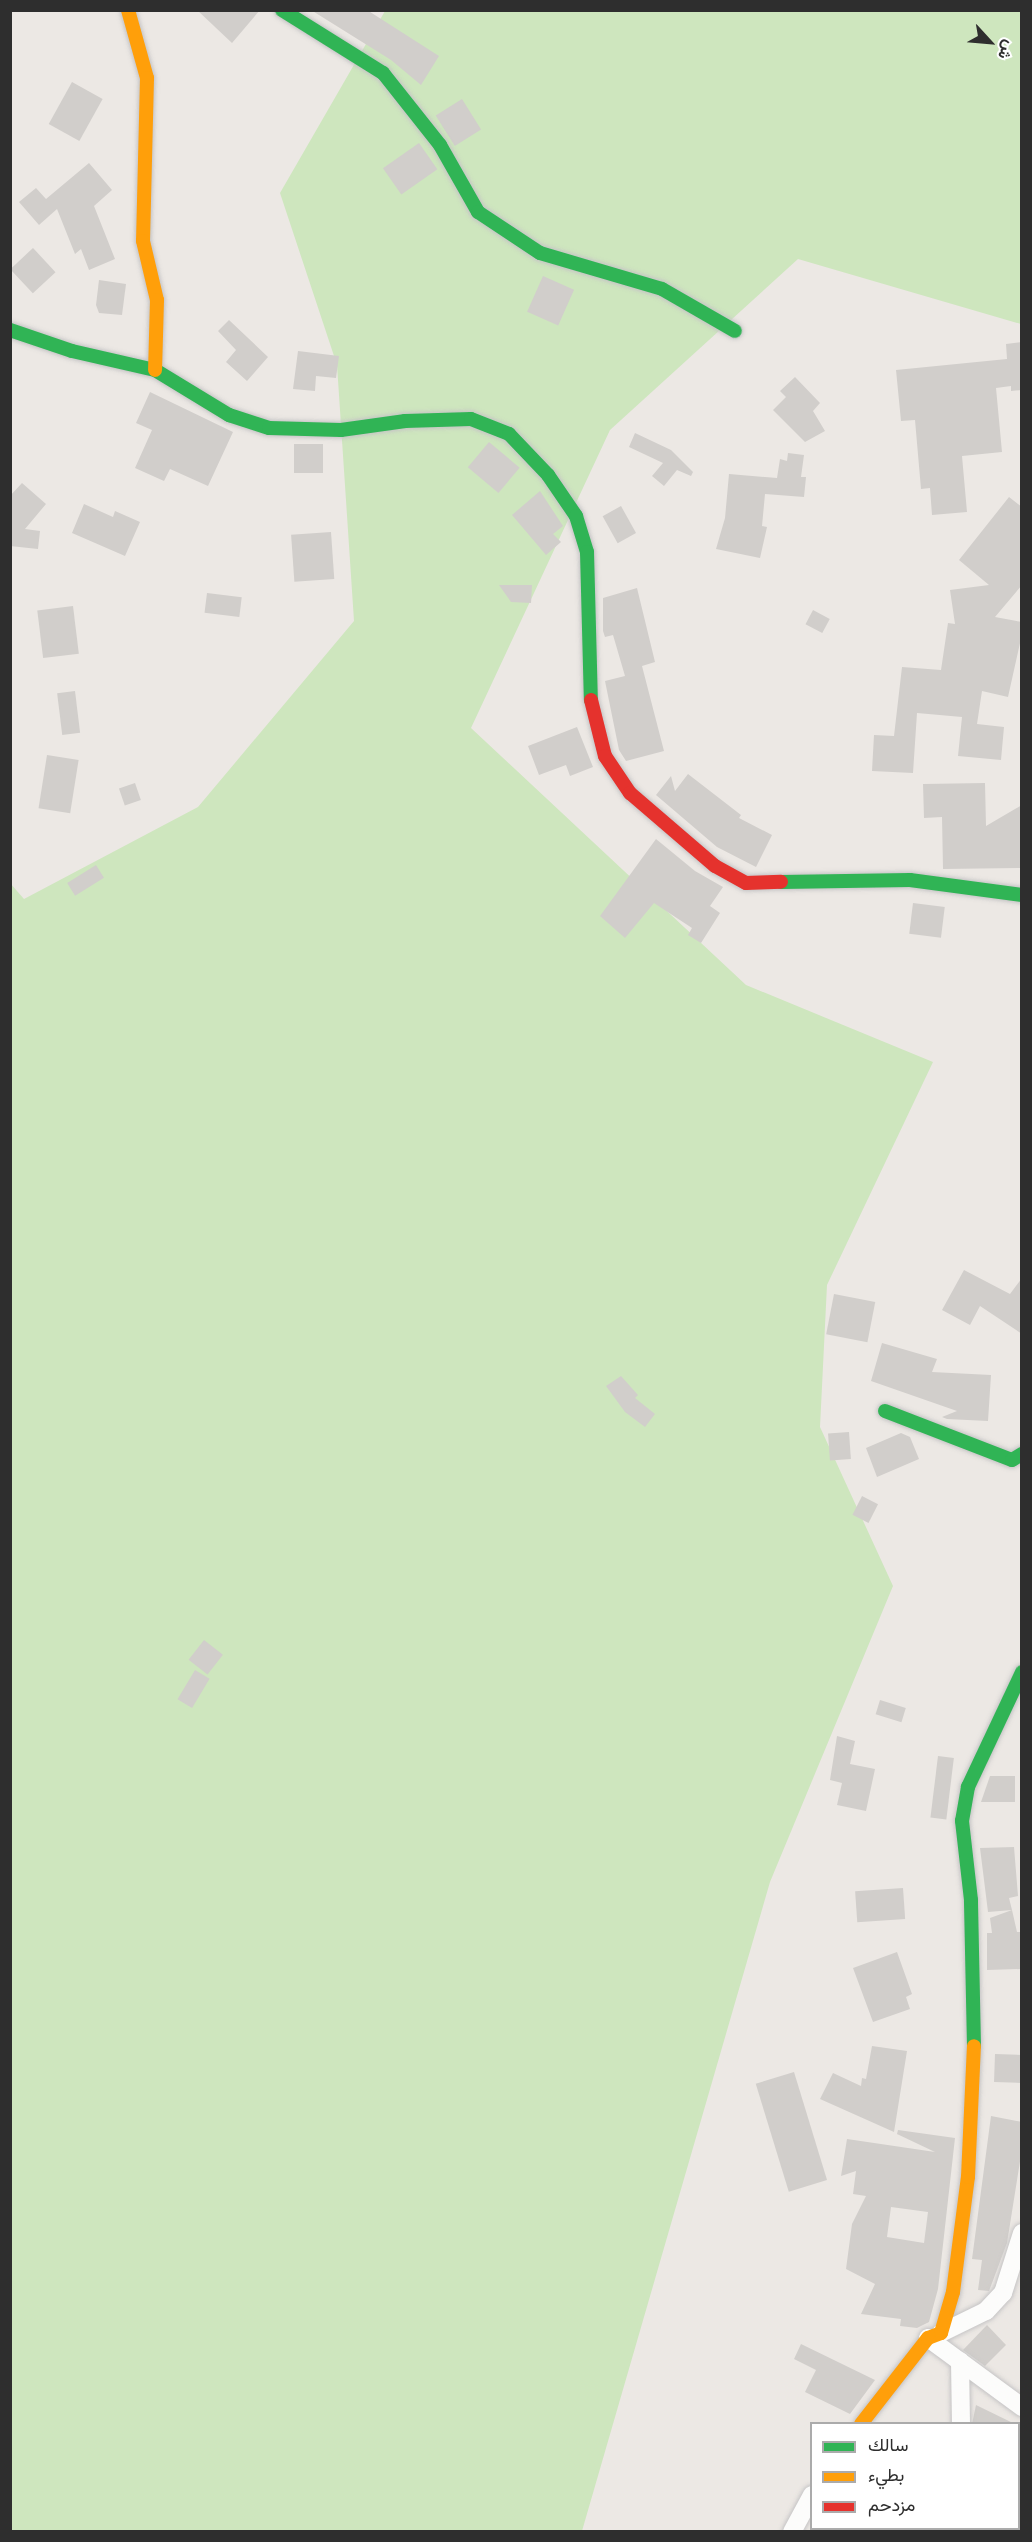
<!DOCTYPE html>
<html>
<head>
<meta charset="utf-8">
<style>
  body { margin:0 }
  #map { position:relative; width:1032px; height:2542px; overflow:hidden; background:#ece8e4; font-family:Signika,Vazirmatn,sans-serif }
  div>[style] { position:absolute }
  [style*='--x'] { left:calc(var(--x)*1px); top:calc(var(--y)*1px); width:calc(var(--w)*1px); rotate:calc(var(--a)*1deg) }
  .green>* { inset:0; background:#cee6be }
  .building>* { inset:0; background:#d1cecb; transform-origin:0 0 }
  .roads { filter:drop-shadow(0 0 2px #c5c4c5) drop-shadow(0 0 2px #c5c4c5) }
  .street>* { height:18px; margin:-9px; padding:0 9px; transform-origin:9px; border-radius:9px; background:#fcfcfb }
  .fast>* { height:14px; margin:-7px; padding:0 7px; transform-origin:7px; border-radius:7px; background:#30b455 }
  .slow>* { height:14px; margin:-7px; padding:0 7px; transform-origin:7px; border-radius:7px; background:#ff9f0a }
  .jam>* { height:14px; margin:-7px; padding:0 7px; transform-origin:7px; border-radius:7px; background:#e5322d }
  span { translate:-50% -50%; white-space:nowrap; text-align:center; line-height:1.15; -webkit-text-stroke:5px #fff; paint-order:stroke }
  .frame { position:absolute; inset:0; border:12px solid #2e2e2e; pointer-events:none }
  .legend { position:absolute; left:810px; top:2422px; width:210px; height:108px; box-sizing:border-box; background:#fff; border:2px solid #ababab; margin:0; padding:8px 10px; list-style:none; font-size:18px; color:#2e2e2e }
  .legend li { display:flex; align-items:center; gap:12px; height:30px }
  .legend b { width:30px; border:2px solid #ababab }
  .north { position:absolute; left:960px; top:12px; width:60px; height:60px; -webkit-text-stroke:4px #fff; paint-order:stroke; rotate:116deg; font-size:16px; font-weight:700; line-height:24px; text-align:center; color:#2e2e2e }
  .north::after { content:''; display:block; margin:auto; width:21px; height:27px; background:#2e2e2e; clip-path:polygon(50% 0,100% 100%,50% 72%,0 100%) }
</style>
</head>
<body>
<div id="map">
  <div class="green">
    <i style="clip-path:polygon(385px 11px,1021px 11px,1021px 324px,798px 259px,610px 430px,471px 728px,746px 985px,933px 1062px,827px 1285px,820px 1427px,893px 1586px,770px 1882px,582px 2531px,11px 2531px,10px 883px,24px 899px,198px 807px,354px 621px,337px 365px,280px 193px)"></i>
  </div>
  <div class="building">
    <i style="clip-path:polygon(197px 10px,260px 10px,232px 43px)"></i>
    <i style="clip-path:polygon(311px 10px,367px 10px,439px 56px,421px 85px,391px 60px)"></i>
    <i style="left:72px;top:82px;width:35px;height:48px;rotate:29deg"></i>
    <i style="left:462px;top:99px;width:36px;height:31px;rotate:58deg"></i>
    <i style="left:419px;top:143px;width:32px;height:44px;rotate:55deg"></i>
    <i style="clip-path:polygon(89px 163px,112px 190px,94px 206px,115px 259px,89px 270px,81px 249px,75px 254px,57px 209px,39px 225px,19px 202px,36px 188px,46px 199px)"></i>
    <i style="left:33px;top:248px;width:33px;height:31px;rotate:47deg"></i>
    <i style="left:543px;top:276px;width:34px;height:39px;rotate:24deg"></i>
    <i style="clip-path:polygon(99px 280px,126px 284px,122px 315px,99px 313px,96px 305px)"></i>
    <i style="clip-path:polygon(229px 320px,268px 357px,247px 381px,226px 362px,236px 350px,218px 331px)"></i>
    <i style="clip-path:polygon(1022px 342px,1022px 390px,1011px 391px,1011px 386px,996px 388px,1002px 452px,962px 456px,967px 512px,932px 515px,930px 488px,921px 489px,915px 420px,901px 421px,896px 370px,1007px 359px,1006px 344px)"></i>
    <i style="clip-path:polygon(298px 351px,339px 356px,336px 378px,316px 376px,315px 391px,293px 389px)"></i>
    <i style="clip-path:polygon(795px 377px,820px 403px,813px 411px,825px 431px,805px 442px,773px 410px,786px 397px,780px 391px)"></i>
    <i style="clip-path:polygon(150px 392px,233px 432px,208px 486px,170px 469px,164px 481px,135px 468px,152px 430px,136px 423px)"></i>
    <i style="clip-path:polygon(635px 433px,671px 450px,693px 472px,691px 476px,677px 470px,664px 486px,652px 476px,663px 463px,629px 447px)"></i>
    <i style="left:489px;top:442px;width:40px;height:33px;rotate:40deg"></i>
    <i style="left:294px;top:444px;width:29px;height:29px"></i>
    <i style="clip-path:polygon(788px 453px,804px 455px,801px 477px,806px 477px,804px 497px,765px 494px,762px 526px,767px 527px,760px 558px,716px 549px,725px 518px,729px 474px,777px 478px,780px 459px,787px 461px)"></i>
    <i style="clip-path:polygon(22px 483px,46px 504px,25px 529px,40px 531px,38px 549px,10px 546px,10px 496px)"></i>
    <i style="clip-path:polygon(540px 491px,563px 526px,553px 534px,561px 542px,546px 555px,512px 515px)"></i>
    <i style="clip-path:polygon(1009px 497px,1022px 507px,1022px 585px,995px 617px,1022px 622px,1022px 634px,1008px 697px,982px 691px,977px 724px,1004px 727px,1001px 760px,958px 756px,962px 717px,917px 713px,913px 773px,872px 771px,874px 735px,894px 736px,902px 667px,941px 670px,948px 623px,955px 624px,950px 590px,989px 585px,959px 560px)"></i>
    <i style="clip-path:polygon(84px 504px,113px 517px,115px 511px,140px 522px,125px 556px,72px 533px)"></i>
    <i style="left:621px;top:506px;width:31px;height:21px;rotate:61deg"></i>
    <i style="left:331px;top:532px;width:47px;height:40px;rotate:86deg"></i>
    <i style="clip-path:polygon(499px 585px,532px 585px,531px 603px,511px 602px)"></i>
    <i style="clip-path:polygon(637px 588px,655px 662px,642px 666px,664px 751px,626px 761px,619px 750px,605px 681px,625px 676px,613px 635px,605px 637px,603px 631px,603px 598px)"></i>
    <i style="left:207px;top:593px;width:35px;height:20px;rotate:7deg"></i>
    <i style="left:73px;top:606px;width:48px;height:36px;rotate:83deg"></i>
    <i style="left:813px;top:610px;width:19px;height:16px;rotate:28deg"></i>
    <i style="left:75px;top:691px;width:42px;height:18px;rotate:83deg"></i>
    <i style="clip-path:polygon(577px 727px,593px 767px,570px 776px,566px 765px,539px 775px,528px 746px)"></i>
    <i style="left:47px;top:755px;width:32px;height:54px;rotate:9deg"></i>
    <i style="clip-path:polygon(688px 774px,741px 815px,739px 818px,772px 835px,756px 867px,717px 847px,656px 795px,671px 776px,675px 791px)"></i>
    <i style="left:135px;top:783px;width:18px;height:17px;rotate:71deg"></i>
    <i style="clip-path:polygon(985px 783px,986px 826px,1022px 805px,1022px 868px,943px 869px,942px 817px,924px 818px,923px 784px)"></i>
    <i style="clip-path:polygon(656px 839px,695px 871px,723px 887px,710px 906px,720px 913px,701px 943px,688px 935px,692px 928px,654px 903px,625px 938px,600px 916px)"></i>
    <i style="left:96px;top:865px;width:15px;height:34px;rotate:58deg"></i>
    <i style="left:913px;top:903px;width:32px;height:31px;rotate:7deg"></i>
    <i style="clip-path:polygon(964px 1270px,1010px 1294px,1022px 1278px,1022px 1334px,980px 1306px,970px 1325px,942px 1310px)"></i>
    <i style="left:834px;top:1294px;width:42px;height:41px;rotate:11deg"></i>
    <i style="clip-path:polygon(882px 1343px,937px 1359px,932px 1372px,991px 1375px,988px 1421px,947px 1419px,942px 1417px,957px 1411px,871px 1381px)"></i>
    <i style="clip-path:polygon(621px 1376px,638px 1395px,635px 1398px,655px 1414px,645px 1427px,625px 1412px,606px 1386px)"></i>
    <i style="left:849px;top:1432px;width:27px;height:21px;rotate:86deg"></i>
    <i style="clip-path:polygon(901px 1433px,910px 1437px,919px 1459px,877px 1477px,866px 1448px)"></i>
    <i style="left:862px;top:1496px;width:18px;height:21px;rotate:27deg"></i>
    <i style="left:204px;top:1640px;width:24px;height:25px;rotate:38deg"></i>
    <i style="left:195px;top:1670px;width:17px;height:34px;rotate:31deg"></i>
    <i style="left:880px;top:1700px;width:27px;height:15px;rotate:17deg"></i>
    <i style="clip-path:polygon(837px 1736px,855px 1741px,850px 1764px,875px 1769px,866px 1811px,837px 1805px,842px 1783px,830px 1780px)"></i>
    <i style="left:938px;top:1756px;width:16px;height:62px;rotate:7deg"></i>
    <i style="clip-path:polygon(990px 1776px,1015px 1776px,1015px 1802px,981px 1802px)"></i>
    <i style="clip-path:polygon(1014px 1847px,1018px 1896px,1009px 1898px,1012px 1910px,988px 1912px,980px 1848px)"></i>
    <i style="left:903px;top:1888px;width:31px;height:48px;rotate:86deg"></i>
    <i style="clip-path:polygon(1012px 1910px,1017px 1932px,1022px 1932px,1022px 1969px,987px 1970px,987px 1933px,992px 1933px,990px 1918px)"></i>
    <i style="clip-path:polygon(897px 1952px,912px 1994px,906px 1997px,910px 2009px,873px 2022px,853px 1968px)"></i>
    <i style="clip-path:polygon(872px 2046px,907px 2051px,894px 2132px,820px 2099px,833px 2073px,861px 2086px,862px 2078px,866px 2079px)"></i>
    <i style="left:995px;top:2054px;width:27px;height:28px;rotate:2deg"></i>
    <i style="left:794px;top:2072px;width:113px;height:40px;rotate:73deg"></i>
    <i style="clip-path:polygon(991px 2116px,1022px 2122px,1022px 2149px,1007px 2243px,989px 2291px,978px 2290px,982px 2260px,972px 2259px)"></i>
    <i style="clip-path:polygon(evenodd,898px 2130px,955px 2138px,938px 2289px,929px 2322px,917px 2328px,900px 2326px,901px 2319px,861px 2314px,875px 2284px,846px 2269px,852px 2224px,866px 2196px,853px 2194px,856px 2171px,841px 2176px,847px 2139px,935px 2152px,897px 2134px,898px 2130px,891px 2207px,928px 2212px,924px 2243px,887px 2237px,891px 2207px)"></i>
    <i style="clip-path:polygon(987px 2325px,1006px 2345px,985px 2366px,963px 2350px)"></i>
    <i style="clip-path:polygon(801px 2344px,875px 2380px,850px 2414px,805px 2392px,816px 2370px,794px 2359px)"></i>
    <i style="clip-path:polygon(976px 2405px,1015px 2424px,972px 2424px)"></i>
  </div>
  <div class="roads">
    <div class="street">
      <i style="--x:941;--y:2333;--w:50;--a:-26.1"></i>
      <i style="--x:986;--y:2311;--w:25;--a:-47"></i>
      <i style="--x:1003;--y:2293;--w:63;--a:-72.4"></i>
      <i style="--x:928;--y:2338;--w:117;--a:36.3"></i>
      <i style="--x:960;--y:2361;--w:63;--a:89.1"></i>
      <i style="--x:792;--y:2532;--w:42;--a:-61.6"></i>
      <i style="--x:942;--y:2532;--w:4;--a:-90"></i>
    </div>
    <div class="fast">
      <i style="--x:282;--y:10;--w:119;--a:32"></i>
      <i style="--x:383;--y:73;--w:92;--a:51.6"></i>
      <i style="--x:440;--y:145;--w:77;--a:60.4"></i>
      <i style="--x:478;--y:212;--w:74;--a:33.5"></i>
      <i style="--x:540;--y:253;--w:127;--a:16.4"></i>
      <i style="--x:662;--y:289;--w:84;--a:29.9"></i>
      <i style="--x:10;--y:330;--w:65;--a:18.7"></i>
      <i style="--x:72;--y:351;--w:85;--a:12.9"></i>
      <i style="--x:155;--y:370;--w:87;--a:31.3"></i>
      <i style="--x:229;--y:415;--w:42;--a:18"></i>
      <i style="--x:269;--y:428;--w:72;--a:1.6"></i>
      <i style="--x:341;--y:430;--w:65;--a:-8"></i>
      <i style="--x:405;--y:421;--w:66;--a:-1.7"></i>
      <i style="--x:471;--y:419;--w:41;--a:21.5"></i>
      <i style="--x:509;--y:434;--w:57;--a:46.4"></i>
      <i style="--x:548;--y:475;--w:50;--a:55.7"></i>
      <i style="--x:576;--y:516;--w:38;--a:73"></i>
      <i style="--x:587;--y:552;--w:148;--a:88.5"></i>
      <i style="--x:781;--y:882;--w:129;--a:-0.9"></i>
      <i style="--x:910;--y:880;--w:113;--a:7.6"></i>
      <i style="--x:885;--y:1411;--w:136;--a:21.1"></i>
      <i style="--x:1012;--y:1460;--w:12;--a:-31"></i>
      <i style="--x:974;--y:2046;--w:146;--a:-91.2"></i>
      <i style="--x:971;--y:1900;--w:80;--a:-96.5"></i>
      <i style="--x:962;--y:1821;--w:35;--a:-80"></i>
      <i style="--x:968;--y:1787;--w:127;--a:-64.8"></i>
    </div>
    <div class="slow">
      <i style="--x:128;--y:10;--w:71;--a:74.4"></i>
      <i style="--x:147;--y:78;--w:163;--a:91.4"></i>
      <i style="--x:143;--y:241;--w:61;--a:76.7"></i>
      <i style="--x:157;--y:300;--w:70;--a:91.6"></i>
      <i style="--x:861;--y:2424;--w:109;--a:-52.1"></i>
      <i style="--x:928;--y:2338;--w:14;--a:-21"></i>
      <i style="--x:941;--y:2333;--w:43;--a:-73.7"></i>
      <i style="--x:953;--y:2292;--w:116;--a:-82.6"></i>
      <i style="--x:968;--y:2177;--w:131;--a:-87.4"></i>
    </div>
    <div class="jam">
      <i style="--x:591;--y:700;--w:58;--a:76"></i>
      <i style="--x:605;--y:756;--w:45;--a:56"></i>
      <i style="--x:630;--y:793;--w:112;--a:40.7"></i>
      <i style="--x:715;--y:866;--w:35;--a:29"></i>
      <i style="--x:746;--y:883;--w:35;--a:-2"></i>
    </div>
  </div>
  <div class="frame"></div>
  <ul class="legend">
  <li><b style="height:8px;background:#30b455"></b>سالك</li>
  <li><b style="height:8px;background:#ff9f0a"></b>بطيء</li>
  <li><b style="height:8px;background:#e5322d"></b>مزدحم</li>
  </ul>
  <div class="north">ش</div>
</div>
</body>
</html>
